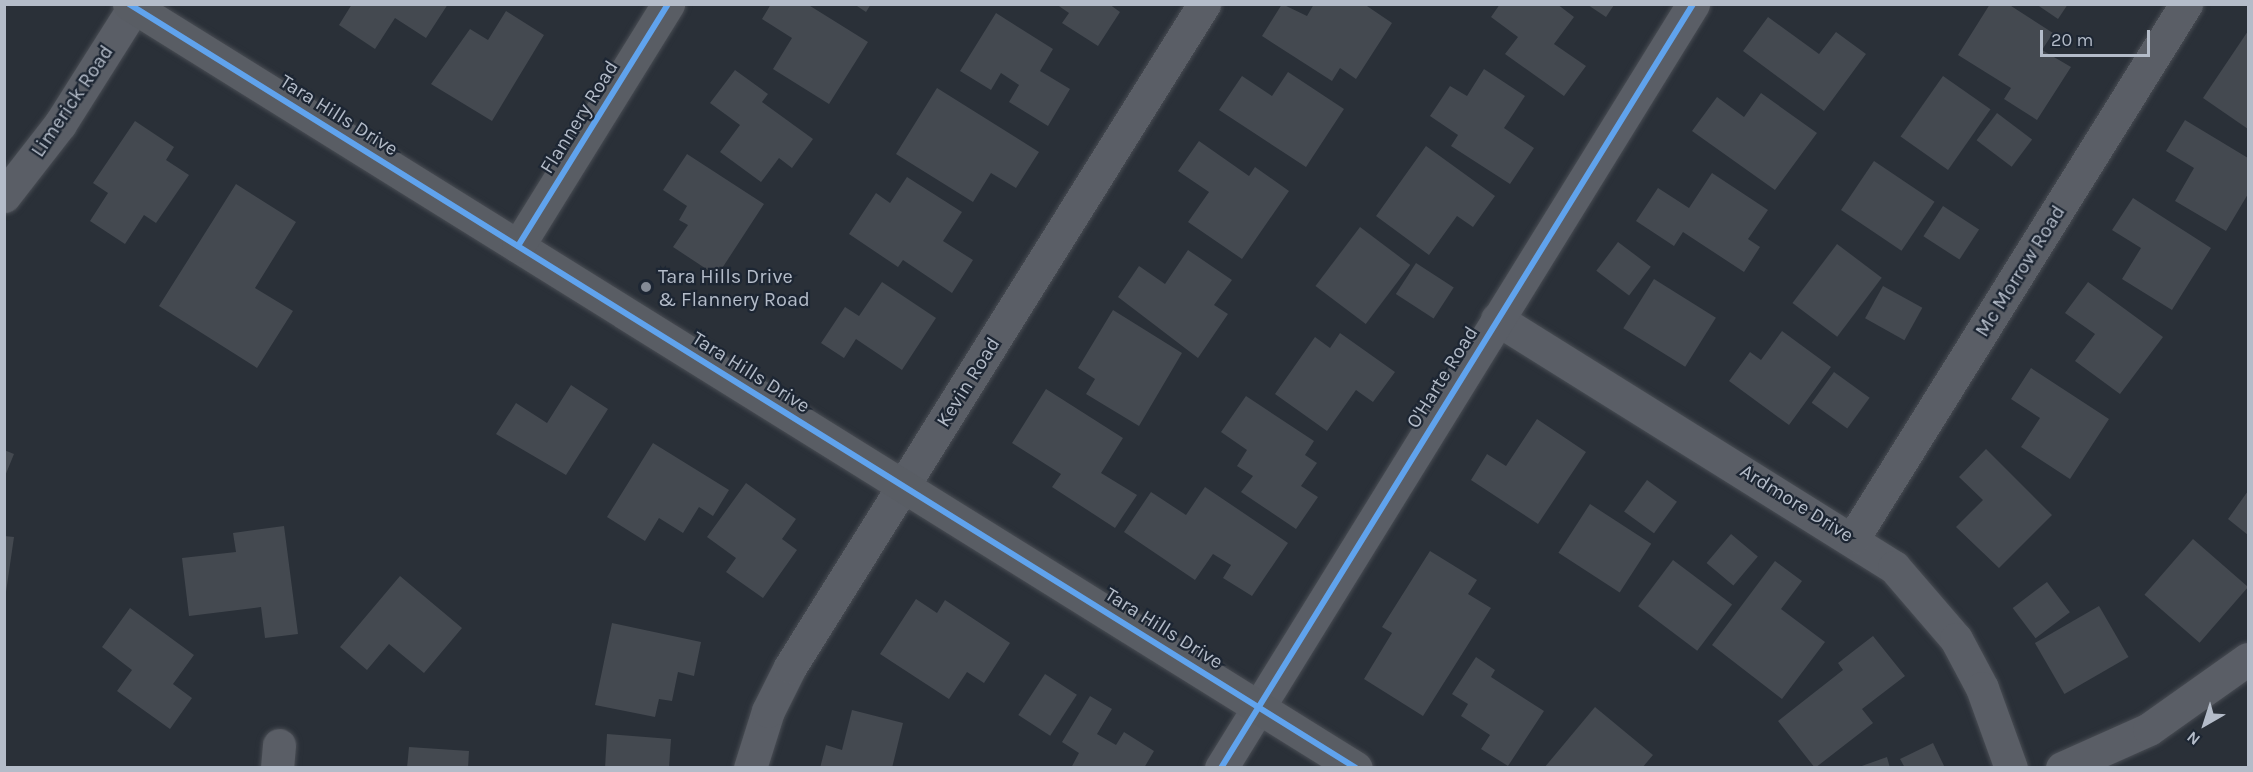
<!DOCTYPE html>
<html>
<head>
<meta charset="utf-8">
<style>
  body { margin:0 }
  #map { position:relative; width:2253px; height:772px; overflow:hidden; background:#2a3038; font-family:Karla,sans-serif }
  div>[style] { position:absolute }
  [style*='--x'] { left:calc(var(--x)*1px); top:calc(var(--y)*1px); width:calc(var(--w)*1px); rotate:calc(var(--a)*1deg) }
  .building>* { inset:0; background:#444950; transform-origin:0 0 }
  .roads { filter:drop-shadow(0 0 2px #484c53) drop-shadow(0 0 2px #484c53) }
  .street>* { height:33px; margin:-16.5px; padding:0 16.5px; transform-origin:16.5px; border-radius:16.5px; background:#5a5e66 }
  .secondary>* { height:33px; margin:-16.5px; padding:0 16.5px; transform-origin:16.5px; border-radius:16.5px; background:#595d64 }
  .cycleway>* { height:6px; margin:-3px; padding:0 3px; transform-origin:3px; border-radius:3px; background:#60a3ed }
  .dots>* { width:16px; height:16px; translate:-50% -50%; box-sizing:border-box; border:3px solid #1d2633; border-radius:50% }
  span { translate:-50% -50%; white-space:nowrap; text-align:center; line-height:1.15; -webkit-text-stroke:4.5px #1d2633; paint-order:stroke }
  .street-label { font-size:20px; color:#b4bcc9 }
  .poi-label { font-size:20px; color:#b4bcc9 }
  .left { translate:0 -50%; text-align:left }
  .frame { position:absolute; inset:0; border:6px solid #b4bcc9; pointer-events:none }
  .north { position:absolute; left:2175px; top:694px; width:60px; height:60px; -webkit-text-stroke:4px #1d2633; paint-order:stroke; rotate:219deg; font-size:16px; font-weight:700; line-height:24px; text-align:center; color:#b4bcc9 }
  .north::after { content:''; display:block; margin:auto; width:21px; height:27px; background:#b4bcc9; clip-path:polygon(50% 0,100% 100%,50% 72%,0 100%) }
  .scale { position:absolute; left:2040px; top:30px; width:110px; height:27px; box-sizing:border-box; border:3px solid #b4bcc9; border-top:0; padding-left:8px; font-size:18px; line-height:21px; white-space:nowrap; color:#b4bcc9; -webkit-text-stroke:4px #1d2633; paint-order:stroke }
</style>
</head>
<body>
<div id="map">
  <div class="building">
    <i style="clip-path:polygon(352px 4px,448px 4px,426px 38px,395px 18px,375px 49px,339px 25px)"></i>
    <i style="clip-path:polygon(771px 4px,807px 4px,868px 42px,829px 104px,773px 69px,792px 38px,762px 19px)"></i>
    <i style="clip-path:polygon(854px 4px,871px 4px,866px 12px)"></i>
    <i style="clip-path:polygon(1056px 4px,1109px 4px,1120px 12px,1098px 46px,1062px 23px,1069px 13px)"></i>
    <i style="clip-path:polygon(1282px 4px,1307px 16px,1314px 4px,1364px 4px,1392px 23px,1356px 79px,1340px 68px,1332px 81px,1262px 36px)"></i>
    <i style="clip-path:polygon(1500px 4px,1557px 4px,1574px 17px,1554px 44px,1586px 66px,1564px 96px,1505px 54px,1518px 37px,1491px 17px)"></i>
    <i style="clip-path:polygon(1990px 4px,2008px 4px,2053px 33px,2042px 50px,2071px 67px,2037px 120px,2004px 99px,2011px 88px,1958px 55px)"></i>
    <i style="clip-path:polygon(2036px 4px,2068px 4px,2058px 19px)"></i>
    <i style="clip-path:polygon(1588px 5px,1614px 5px,1606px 17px)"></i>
    <i style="clip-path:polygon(506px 11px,544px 35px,492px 121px,431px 84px,470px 29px,488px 40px)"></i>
    <i style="clip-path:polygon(996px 13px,1053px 49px,1040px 71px,1070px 89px,1048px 126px,1009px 102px,1019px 85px,1001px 73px,991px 90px,960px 71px)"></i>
    <i style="clip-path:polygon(1768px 17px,1819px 54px,1836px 32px,1866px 54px,1824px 111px,1743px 51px)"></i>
    <i style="clip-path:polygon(2248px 31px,2248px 129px,2203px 98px)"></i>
    <i style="clip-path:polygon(1484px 69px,1525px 96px,1504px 128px,1534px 148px,1510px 184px,1451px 146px,1458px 135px,1430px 116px,1450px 86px,1467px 96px)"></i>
    <i style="clip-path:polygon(735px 70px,768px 94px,762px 102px,813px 139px,792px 168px,779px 158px,761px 182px,720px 152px,740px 125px,710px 103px)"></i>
    <i style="clip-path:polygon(1288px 72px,1344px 109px,1306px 167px,1219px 110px,1242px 76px,1272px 96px)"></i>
    <i style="left:1943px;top:76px;width:58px;height:74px;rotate:35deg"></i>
    <i style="clip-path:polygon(937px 88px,1039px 152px,1016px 188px,991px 173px,973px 202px,896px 154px)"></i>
    <i style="clip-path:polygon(1761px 93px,1817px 133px,1775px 190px,1692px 131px,1717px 97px,1744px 117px)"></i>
    <i style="left:1997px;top:113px;width:44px;height:34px;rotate:37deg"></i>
    <i style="clip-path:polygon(2185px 120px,2248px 158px,2248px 194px,2226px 231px,2175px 201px,2194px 168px,2166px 151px)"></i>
    <i style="clip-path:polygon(135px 121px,174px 147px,166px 160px,189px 175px,156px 223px,144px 215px,125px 244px,90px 221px,108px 193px,93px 183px)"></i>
    <i style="clip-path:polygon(1199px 141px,1249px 176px,1255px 167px,1289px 191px,1242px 259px,1188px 222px,1209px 192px,1178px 171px)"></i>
    <i style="clip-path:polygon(1426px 146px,1495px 196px,1473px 227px,1457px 216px,1429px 255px,1376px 216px)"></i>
    <i style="clip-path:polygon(687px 154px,764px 204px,717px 276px,673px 247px,688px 225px,679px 220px,687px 206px,663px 190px)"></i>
    <i style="left:1874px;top:161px;width:73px;height:59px;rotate:34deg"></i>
    <i style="clip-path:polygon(1712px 173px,1768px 210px,1748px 239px,1760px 247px,1744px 272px,1683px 232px,1674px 246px,1636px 221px,1658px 188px,1689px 208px)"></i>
    <i style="clip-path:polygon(907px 177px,962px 212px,943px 241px,973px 260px,952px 293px,903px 260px,898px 267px,849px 234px,876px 193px,890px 203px)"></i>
    <i style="clip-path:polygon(236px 184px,296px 222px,255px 288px,293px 311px,257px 368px,159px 306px)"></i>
    <i style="clip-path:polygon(2133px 198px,2211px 248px,2172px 310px,2122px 279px,2141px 248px,2112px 230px)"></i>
    <i style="left:1943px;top:206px;width:43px;height:36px;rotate:33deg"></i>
    <i style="left:1360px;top:227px;width:63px;height:74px;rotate:37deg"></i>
    <i style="left:1618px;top:242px;width:41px;height:36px;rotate:37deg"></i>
    <i style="left:1837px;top:244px;width:56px;height:74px;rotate:37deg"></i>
    <i style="clip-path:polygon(1188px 250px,1232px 280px,1214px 305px,1228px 314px,1198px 358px,1118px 297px,1139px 266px,1165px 284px)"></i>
    <i style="left:1416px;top:263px;width:45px;height:37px;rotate:33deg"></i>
    <i style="left:1654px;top:279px;width:73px;height:58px;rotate:32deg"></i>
    <i style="clip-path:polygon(882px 282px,936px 318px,902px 370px,856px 339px,844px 358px,821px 343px,845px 307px,859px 316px)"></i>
    <i style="clip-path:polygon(2088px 282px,2163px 337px,2120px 394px,2075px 361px,2095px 334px,2065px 313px)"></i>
    <i style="left:1883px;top:286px;width:45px;height:37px;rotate:29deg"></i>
    <i style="clip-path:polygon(1113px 310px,1182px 353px,1139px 426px,1086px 394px,1095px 379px,1078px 368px)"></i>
    <i style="clip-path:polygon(1782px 331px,1831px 367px,1789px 425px,1729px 381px,1750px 352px,1761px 360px)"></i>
    <i style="clip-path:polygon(1340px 333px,1395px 372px,1373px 402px,1356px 390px,1327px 431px,1275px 394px,1315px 337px,1330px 348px)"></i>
    <i style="clip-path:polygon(2031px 368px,2109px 419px,2070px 479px,2021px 447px,2040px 418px,2011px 399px)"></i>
    <i style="left:1834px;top:372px;width:44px;height:38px;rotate:36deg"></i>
    <i style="clip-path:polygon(571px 385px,608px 409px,566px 475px,496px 434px,516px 403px,547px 423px)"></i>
    <i style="clip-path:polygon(1046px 389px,1123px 438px,1101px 473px,1137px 495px,1115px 528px,1052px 487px,1061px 474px,1012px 443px)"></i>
    <i style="clip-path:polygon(1246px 396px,1314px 441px,1305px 455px,1317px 463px,1301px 486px,1318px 497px,1296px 529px,1241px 492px,1253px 476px,1237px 466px,1247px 450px,1221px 432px)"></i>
    <i style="clip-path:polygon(1537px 419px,1586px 452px,1538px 524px,1471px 480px,1487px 454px,1506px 466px)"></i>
    <i style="clip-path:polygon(653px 443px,729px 490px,713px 516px,699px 507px,683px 533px,659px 518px,645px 541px,607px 517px)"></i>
    <i style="clip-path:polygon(1986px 449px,2052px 515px,1999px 568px,1956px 527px,1983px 500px,1959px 477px)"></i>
    <i style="clip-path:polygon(4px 450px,14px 454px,5px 476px,4px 476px)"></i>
    <i style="left:1647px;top:480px;width:37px;height:39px;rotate:36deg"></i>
    <i style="clip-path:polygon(746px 483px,796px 519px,782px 539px,797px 550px,763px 598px,726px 572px,736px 558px,707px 537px)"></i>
    <i style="clip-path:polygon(1205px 487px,1288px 543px,1252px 596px,1223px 578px,1231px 565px,1213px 554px,1195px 580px,1124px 532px,1151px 492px,1186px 515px)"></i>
    <i style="clip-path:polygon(2248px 491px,2248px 535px,2228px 519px)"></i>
    <i style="left:1590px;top:504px;width:73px;height:58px;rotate:33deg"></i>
    <i style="clip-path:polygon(284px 526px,298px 634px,265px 638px,261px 607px,189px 616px,182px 558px,236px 552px,233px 533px)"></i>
    <i style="left:1731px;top:534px;width:35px;height:38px;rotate:40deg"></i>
    <i style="clip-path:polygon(4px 536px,14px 537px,6px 592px,4px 592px)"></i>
    <i style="left:2193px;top:539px;width:73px;height:74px;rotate:41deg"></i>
    <i style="clip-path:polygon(1430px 551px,1477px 580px,1468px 594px,1491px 608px,1423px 716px,1364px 679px,1392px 633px,1382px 627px)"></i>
    <i style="left:1673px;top:560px;width:74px;height:58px;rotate:37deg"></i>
    <i style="clip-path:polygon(1775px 561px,1802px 581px,1781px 609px,1825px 642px,1782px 699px,1712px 645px)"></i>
    <i style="clip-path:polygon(400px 576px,462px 628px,424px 673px,389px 644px,367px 670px,340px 647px)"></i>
    <i style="left:2047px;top:582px;width:38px;height:43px;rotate:53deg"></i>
    <i style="clip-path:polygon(916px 599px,937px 613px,945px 600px,1010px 643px,984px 683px,967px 672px,949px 699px,880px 654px)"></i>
    <i style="left:2099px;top:606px;width:59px;height:74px;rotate:60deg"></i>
    <i style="clip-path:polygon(130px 608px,194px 655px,173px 684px,192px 698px,170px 729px,117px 691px,132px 670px,102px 647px)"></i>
    <i style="clip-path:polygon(612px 623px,701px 642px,694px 676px,678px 672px,672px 701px,659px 699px,655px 717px,595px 705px)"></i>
    <i style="clip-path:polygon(1873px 636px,1905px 676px,1862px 709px,1873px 723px,1815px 768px,1778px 721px,1843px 670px,1838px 663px)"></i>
    <i style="clip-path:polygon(1476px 657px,1495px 670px,1491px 677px,1544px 711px,1508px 766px,1481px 749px,1490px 735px,1461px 716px,1468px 704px,1452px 694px)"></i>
    <i style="left:1045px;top:674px;width:38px;height:49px;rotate:33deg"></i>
    <i style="clip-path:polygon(1090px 696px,1112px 709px,1097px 734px,1116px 745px,1124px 732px,1154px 751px,1144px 768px,1071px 768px,1079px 753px,1062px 742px)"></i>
    <i style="clip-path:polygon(1595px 707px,1653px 755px,1642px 768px,1544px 768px)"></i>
    <i style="clip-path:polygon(852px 710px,903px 723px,892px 768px,820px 768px,826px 745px,842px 750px)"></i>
    <i style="clip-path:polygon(607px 734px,671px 739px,669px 768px,605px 768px)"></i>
    <i style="clip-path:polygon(1933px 743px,1945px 768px,1905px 768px,1900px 759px)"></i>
    <i style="clip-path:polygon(409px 747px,469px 751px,468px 768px,407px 768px)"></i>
    <i style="clip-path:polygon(1887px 757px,1890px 768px,1859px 768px,1859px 767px)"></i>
  </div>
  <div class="roads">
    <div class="street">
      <i style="--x:4;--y:196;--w:91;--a:-52.1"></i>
      <i style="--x:60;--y:124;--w:142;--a:-57.7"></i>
      <i style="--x:1497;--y:319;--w:468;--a:32"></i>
      <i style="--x:1894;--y:567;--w:95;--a:49.3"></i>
      <i style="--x:1956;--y:639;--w:55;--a:62"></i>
      <i style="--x:1982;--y:688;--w:85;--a:70.1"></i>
      <i style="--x:1854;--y:537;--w:628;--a:-58.08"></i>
      <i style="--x:277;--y:768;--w:23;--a:-85"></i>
      <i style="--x:750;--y:768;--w:60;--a:-72.5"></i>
      <i style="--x:768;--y:711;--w:49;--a:-63.4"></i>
      <i style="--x:790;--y:667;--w:782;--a:-58.02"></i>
      <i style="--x:1221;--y:768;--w:898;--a:-58.29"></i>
      <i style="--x:2062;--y:768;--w:95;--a:-24.1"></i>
      <i style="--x:2149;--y:729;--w:121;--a:-35.3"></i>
    </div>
    <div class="secondary">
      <i style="--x:129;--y:4;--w:1445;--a:31.91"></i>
      <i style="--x:518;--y:246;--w:285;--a:-58.2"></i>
    </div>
  </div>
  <div class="cycleway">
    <i style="--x:129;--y:4;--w:1445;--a:31.91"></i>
    <i style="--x:518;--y:246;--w:285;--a:-58.2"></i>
    <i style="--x:1221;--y:768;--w:898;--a:-58.29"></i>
  </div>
  <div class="dots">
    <i style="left:646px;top:287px;background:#848b96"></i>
  </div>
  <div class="street-label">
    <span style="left:72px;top:101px;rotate:-56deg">Limerick Road</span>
    <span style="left:339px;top:115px;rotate:32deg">Tara Hills Drive</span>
    <span style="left:579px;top:117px;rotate:-58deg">Flannery Road</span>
    <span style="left:2020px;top:271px;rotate:-58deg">Mc Morrow Road</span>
    <span style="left:751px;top:372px;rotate:32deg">Tara Hills Drive</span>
    <span style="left:1442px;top:377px;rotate:-58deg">O'Harte Road</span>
    <span style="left:968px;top:382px;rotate:-58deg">Kevin Road</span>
    <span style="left:1797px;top:503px;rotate:32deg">Ardmore Drive</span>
    <span style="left:1164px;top:628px;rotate:32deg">Tara Hills Drive</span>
  </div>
  <div class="poi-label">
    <span class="left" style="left:658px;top:288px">Tara Hills Drive<br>&amp; Flannery Road</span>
  </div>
  <div class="frame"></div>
  <div class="north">N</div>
  <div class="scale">20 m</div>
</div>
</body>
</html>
